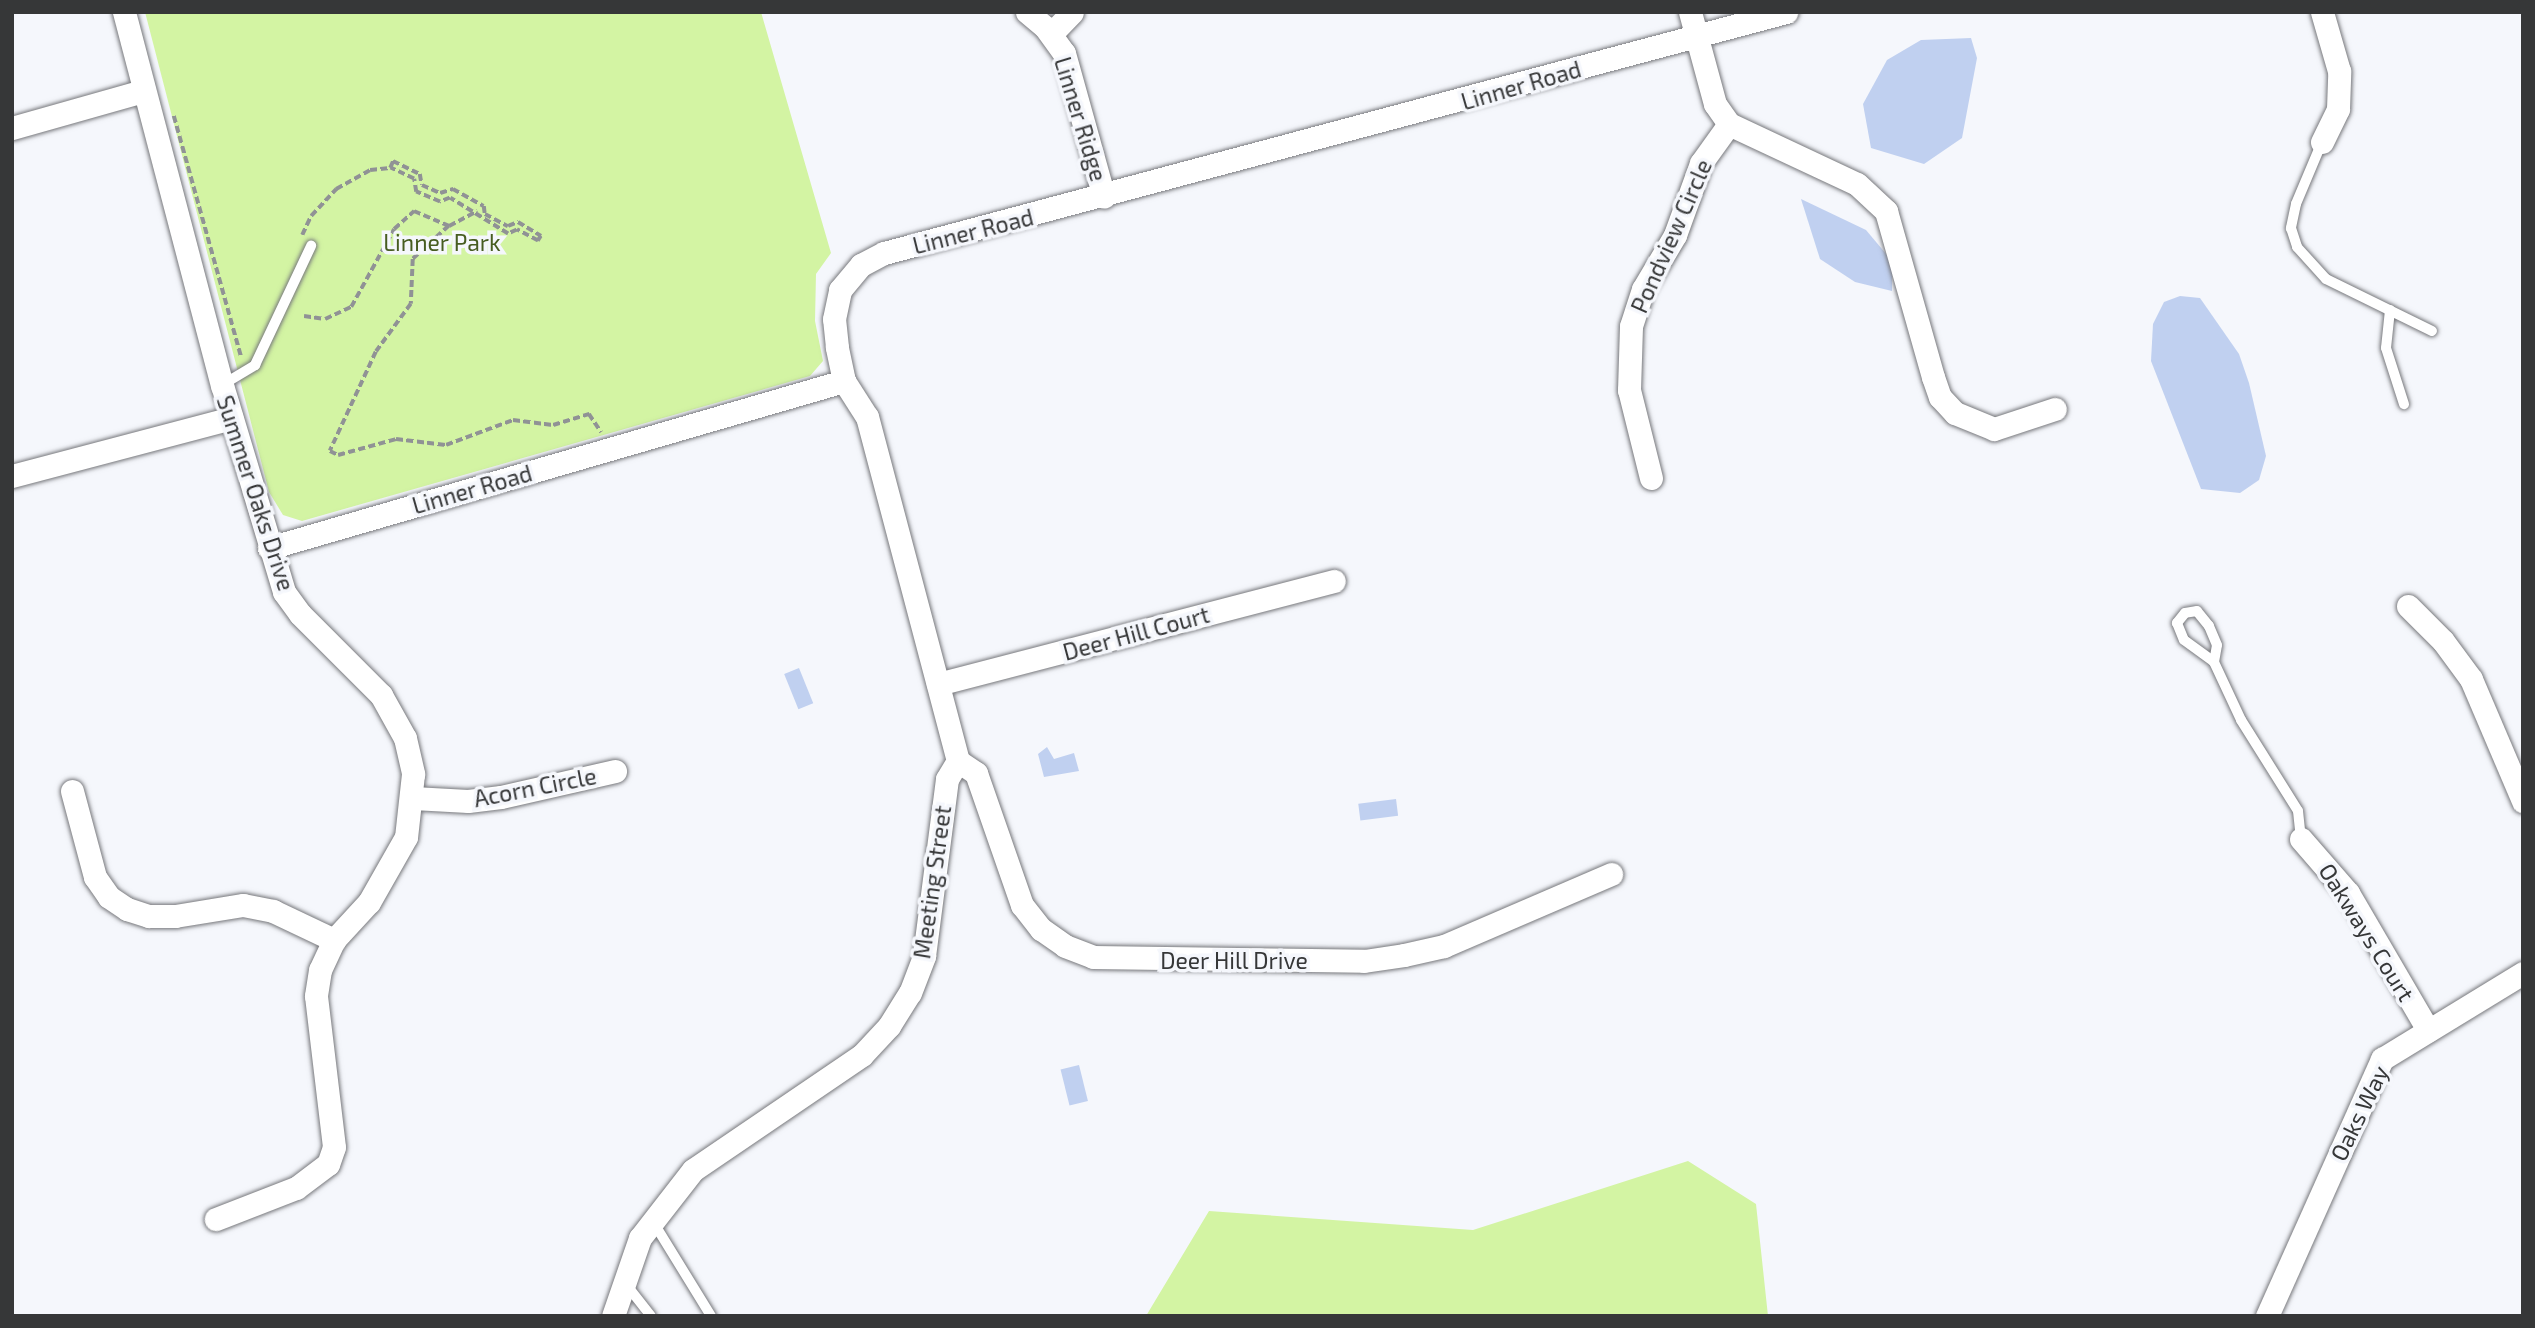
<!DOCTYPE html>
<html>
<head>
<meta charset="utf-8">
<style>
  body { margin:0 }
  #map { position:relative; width:2535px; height:1328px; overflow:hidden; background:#f5f7fc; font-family:"Exo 2",sans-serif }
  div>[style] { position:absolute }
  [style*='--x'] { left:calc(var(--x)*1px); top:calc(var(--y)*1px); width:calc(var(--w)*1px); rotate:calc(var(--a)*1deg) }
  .green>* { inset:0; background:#d3f4a3 }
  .water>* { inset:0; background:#c0d0f0; transform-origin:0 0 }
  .path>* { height:3.5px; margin-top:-1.75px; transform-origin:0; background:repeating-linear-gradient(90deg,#909295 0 7px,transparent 0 10.5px) }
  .roads { filter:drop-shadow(0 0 2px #77787c) drop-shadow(0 0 2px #77787c) }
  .service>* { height:10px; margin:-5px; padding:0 5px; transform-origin:5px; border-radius:5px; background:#fff }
  .minor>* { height:23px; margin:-11.5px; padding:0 11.5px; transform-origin:11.5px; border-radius:11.5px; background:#fff }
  span { translate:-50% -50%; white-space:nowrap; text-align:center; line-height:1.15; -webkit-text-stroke:7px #f5f7fc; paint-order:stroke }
  .street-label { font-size:23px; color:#363738 }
  .park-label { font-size:23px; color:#475d21 }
  .frame { position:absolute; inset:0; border:14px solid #363738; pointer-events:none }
</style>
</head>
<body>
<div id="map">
  <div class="green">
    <i style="clip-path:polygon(145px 12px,761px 12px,831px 253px,816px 274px,815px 321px,823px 361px,810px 376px,302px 521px,283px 515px,269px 492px)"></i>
    <i style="clip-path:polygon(1688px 1161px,1756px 1204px,1768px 1316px,1146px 1316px,1209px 1211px,1473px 1230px)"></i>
  </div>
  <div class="water">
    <i style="clip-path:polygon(1971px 38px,1977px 58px,1962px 138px,1924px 164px,1871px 148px,1863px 104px,1887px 60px,1921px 40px)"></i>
    <i style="clip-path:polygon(1801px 199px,1866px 230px,1892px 261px,1892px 291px,1855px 282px,1820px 259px)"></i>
    <i style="clip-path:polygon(2180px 296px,2200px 298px,2239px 354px,2249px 383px,2266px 456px,2259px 480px,2240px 493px,2201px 489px,2151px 361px,2153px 324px,2164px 302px)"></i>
    <i style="left:799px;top:668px;width:38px;height:16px;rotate:68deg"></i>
    <i style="clip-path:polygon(1047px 747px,1054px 759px,1074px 753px,1079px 771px,1044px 777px,1038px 754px)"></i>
    <i style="left:1396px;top:799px;width:17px;height:38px;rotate:83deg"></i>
    <i style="left:1079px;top:1065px;width:37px;height:19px;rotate:76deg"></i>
  </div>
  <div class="path">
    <i style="--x:174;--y:116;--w:249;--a:74.4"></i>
    <i style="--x:393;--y:161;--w:30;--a:26"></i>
    <i style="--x:420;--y:174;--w:11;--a:80"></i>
    <i style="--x:422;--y:185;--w:20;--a:24"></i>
    <i style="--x:440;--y:193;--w:14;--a:-17"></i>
    <i style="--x:453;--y:189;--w:35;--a:29"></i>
    <i style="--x:484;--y:206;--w:8;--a:83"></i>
    <i style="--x:485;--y:214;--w:26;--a:28"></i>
    <i style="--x:508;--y:226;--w:11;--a:-22"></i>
    <i style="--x:518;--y:222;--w:27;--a:31"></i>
    <i style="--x:541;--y:236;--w:6;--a:121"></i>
    <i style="--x:538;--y:241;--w:24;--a:-152"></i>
    <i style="--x:517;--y:230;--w:10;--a:156"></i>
    <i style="--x:508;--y:234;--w:68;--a:-148.2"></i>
    <i style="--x:450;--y:198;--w:11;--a:158"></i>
    <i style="--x:440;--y:202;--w:26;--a:-157"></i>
    <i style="--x:416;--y:192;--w:13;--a:-99"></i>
    <i style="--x:414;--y:179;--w:26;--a:-155"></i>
    <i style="--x:390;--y:168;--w:8;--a:-67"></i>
    <i style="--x:449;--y:226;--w:32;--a:-28"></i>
    <i style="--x:302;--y:235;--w:21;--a:-65"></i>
    <i style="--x:311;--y:216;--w:37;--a:-47"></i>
    <i style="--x:336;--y:189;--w:39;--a:-29"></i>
    <i style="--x:370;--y:170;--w:20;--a:-6"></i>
    <i style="--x:304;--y:316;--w:21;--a:8"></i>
    <i style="--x:325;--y:319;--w:29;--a:-25"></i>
    <i style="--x:351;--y:307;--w:89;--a:-61.1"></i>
    <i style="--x:394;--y:229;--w:27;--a:-42"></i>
    <i style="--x:414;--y:211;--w:38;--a:23"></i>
    <i style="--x:449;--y:226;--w:49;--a:137.5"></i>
    <i style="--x:413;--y:259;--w:45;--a:92.5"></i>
    <i style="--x:411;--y:304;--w:59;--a:126.1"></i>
    <i style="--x:376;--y:352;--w:109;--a:114.9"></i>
    <i style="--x:330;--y:451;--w:9;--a:27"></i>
    <i style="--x:338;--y:455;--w:60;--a:-15.4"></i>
    <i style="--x:396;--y:439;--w:50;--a:6.8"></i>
    <i style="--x:446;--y:445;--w:72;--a:-20.5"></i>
    <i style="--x:513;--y:420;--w:40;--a:7.1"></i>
    <i style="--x:553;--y:425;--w:38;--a:-17"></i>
    <i style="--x:589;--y:414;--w:22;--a:56"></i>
  </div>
  <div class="roads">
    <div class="service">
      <i style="--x:2322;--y:142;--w:67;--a:112.8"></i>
      <i style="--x:2296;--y:204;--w:25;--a:102"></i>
      <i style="--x:2291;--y:228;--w:20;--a:72"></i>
      <i style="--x:2297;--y:247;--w:43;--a:47.8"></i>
      <i style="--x:2326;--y:279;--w:118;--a:26.1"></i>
      <i style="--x:2390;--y:310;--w:38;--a:96"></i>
      <i style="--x:2386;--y:348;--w:59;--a:72.2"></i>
      <i style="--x:222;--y:385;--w:39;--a:-31"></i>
      <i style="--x:255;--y:365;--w:132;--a:-64.8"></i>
      <i style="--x:2214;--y:662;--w:17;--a:-80"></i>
      <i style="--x:2217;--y:645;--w:21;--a:-113"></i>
      <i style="--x:2209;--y:626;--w:19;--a:-129"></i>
      <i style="--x:2197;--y:611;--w:12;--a:171"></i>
      <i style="--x:2185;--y:613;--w:13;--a:129"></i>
      <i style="--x:2177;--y:623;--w:18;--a:68"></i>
      <i style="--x:2184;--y:640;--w:37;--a:36"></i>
      <i style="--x:2214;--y:662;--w:64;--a:65"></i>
      <i style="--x:2241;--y:720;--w:107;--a:57.9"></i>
      <i style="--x:2298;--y:811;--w:28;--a:84"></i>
      <i style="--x:652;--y:1220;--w:113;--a:58.4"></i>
      <i style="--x:625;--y:1283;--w:42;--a:51.8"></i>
    </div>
    <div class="minor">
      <i style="--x:124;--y:12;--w:386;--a:75.3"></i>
      <i style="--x:222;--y:385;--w:216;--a:73.3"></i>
      <i style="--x:284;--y:592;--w:27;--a:54"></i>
      <i style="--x:300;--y:614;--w:115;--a:45"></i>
      <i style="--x:381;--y:695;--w:49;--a:60.8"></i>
      <i style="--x:405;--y:738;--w:37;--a:77"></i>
      <i style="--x:413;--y:774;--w:63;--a:96.3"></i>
      <i style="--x:406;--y:837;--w:75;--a:119.6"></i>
      <i style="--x:369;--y:902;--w:52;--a:132.6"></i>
      <i style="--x:334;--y:940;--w:33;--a:115"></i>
      <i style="--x:320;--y:970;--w:26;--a:99"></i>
      <i style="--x:316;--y:996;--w:152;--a:83.2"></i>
      <i style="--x:334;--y:1147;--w:18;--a:109"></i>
      <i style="--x:328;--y:1164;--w:40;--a:143"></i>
      <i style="--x:296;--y:1188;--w:86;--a:158.8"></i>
      <i style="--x:1027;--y:12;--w:23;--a:40"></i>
      <i style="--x:1045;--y:27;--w:32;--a:54"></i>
      <i style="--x:1064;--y:53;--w:149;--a:74.5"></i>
      <i style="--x:1690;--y:12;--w:95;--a:74.8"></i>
      <i style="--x:1715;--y:104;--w:24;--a:55"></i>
      <i style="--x:1729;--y:124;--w:141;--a:25.1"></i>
      <i style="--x:1857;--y:184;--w:40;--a:43"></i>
      <i style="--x:1886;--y:211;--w:173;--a:74.2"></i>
      <i style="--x:1933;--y:377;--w:21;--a:71"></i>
      <i style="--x:1940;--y:397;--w:22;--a:47"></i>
      <i style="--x:1955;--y:413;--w:42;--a:22.3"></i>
      <i style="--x:1994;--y:429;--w:64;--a:-18.2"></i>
      <i style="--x:1051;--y:34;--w:30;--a:-46"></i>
      <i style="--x:12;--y:128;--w:136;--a:-15.8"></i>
      <i style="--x:2322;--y:142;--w:37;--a:-64"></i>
      <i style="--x:2338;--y:109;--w:38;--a:-88"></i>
      <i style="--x:2339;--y:71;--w:61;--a:-106.1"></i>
      <i style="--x:12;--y:476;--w:227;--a:-14.8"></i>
      <i style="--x:1651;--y:478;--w:91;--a:-104"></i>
      <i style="--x:1629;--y:390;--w:64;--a:-88.2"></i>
      <i style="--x:1631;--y:326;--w:39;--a:-72"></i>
      <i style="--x:1643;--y:289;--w:63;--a:-59.3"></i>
      <i style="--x:1675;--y:235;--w:77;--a:-70.1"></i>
      <i style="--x:1701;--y:163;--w:48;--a:-54.3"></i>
      <i style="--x:269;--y:548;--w:599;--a:-16.2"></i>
      <i style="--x:2408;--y:606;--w:49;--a:45"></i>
      <i style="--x:2443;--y:641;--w:47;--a:53.6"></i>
      <i style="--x:2471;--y:679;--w:133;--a:66.9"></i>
      <i style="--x:938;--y:684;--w:409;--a:-14.6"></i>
      <i style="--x:958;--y:761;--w:22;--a:34"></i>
      <i style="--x:976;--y:773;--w:140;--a:70.8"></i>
      <i style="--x:1022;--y:905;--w:31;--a:52"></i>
      <i style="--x:1041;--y:929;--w:29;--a:35"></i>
      <i style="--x:1065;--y:946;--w:30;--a:21"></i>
      <i style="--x:1093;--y:957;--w:271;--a:0.8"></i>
      <i style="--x:1364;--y:961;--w:40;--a:-8.5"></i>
      <i style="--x:1404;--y:955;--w:41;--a:-12.7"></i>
      <i style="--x:1444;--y:946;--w:182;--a:-23.3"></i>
      <i style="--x:72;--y:791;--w:89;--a:75"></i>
      <i style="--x:95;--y:877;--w:24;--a:55"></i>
      <i style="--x:109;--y:897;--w:22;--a:34"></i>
      <i style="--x:127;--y:909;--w:23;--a:18"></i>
      <i style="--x:149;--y:916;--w:26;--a:0"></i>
      <i style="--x:175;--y:916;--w:69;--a:-9.2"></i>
      <i style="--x:243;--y:905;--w:31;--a:11"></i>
      <i style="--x:273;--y:911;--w:68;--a:25.4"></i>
      <i style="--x:413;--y:798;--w:55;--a:3.1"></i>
      <i style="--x:468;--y:801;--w:33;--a:-7"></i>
      <i style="--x:501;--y:797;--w:117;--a:-12.8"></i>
      <i style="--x:2301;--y:839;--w:72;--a:49"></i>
      <i style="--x:2348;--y:893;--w:159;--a:59.7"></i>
      <i style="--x:613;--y:1316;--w:83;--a:-70.9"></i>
      <i style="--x:640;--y:1238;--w:86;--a:-52.1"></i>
      <i style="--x:693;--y:1170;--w:204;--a:-34.2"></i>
      <i style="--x:862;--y:1055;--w:40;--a:-47"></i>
      <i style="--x:889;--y:1026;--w:39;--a:-58"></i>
      <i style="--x:910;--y:993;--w:40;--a:-69"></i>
      <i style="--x:924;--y:956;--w:178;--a:-82.6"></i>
      <i style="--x:947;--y:779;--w:21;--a:-59"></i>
      <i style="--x:958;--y:761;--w:356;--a:-104.8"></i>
      <i style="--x:867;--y:417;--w:43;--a:-122.6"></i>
      <i style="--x:844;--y:381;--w:35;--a:-102"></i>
      <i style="--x:837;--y:347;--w:28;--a:-96"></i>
      <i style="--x:834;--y:319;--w:30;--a:-78"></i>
      <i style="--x:840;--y:290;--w:33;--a:-50"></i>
      <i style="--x:861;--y:265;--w:26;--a:-28"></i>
      <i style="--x:884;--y:253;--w:934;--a:-14.96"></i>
      <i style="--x:2267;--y:1316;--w:282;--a:-65.9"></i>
      <i style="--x:2382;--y:1059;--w:165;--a:-31.4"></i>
    </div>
  </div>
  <div class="street-label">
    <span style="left:1521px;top:85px;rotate:-16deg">Linner Road</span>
    <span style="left:1081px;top:119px;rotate:73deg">Linner Ridge</span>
    <span style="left:973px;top:231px;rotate:-14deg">Linner Road</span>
    <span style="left:1671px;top:236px;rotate:-66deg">Pondview Circle</span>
    <span style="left:472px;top:489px;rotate:-16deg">Linner Road</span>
    <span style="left:256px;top:493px;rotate:72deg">Summer Oaks Drive</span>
    <span style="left:1136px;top:633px;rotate:-15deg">Deer Hill Court</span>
    <span style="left:535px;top:787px;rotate:-11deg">Acorn Circle</span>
    <span style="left:932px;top:882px;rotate:-82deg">Meeting Street</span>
    <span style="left:2367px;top:932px;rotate:58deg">Oakways Court</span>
    <span style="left:1234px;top:960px">Deer Hill Drive</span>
    <span style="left:2359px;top:1113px;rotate:-64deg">Oaks Way</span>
  </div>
  <div class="park-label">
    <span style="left:442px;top:242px">Linner Park</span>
  </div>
  <div class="frame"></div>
</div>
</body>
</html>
